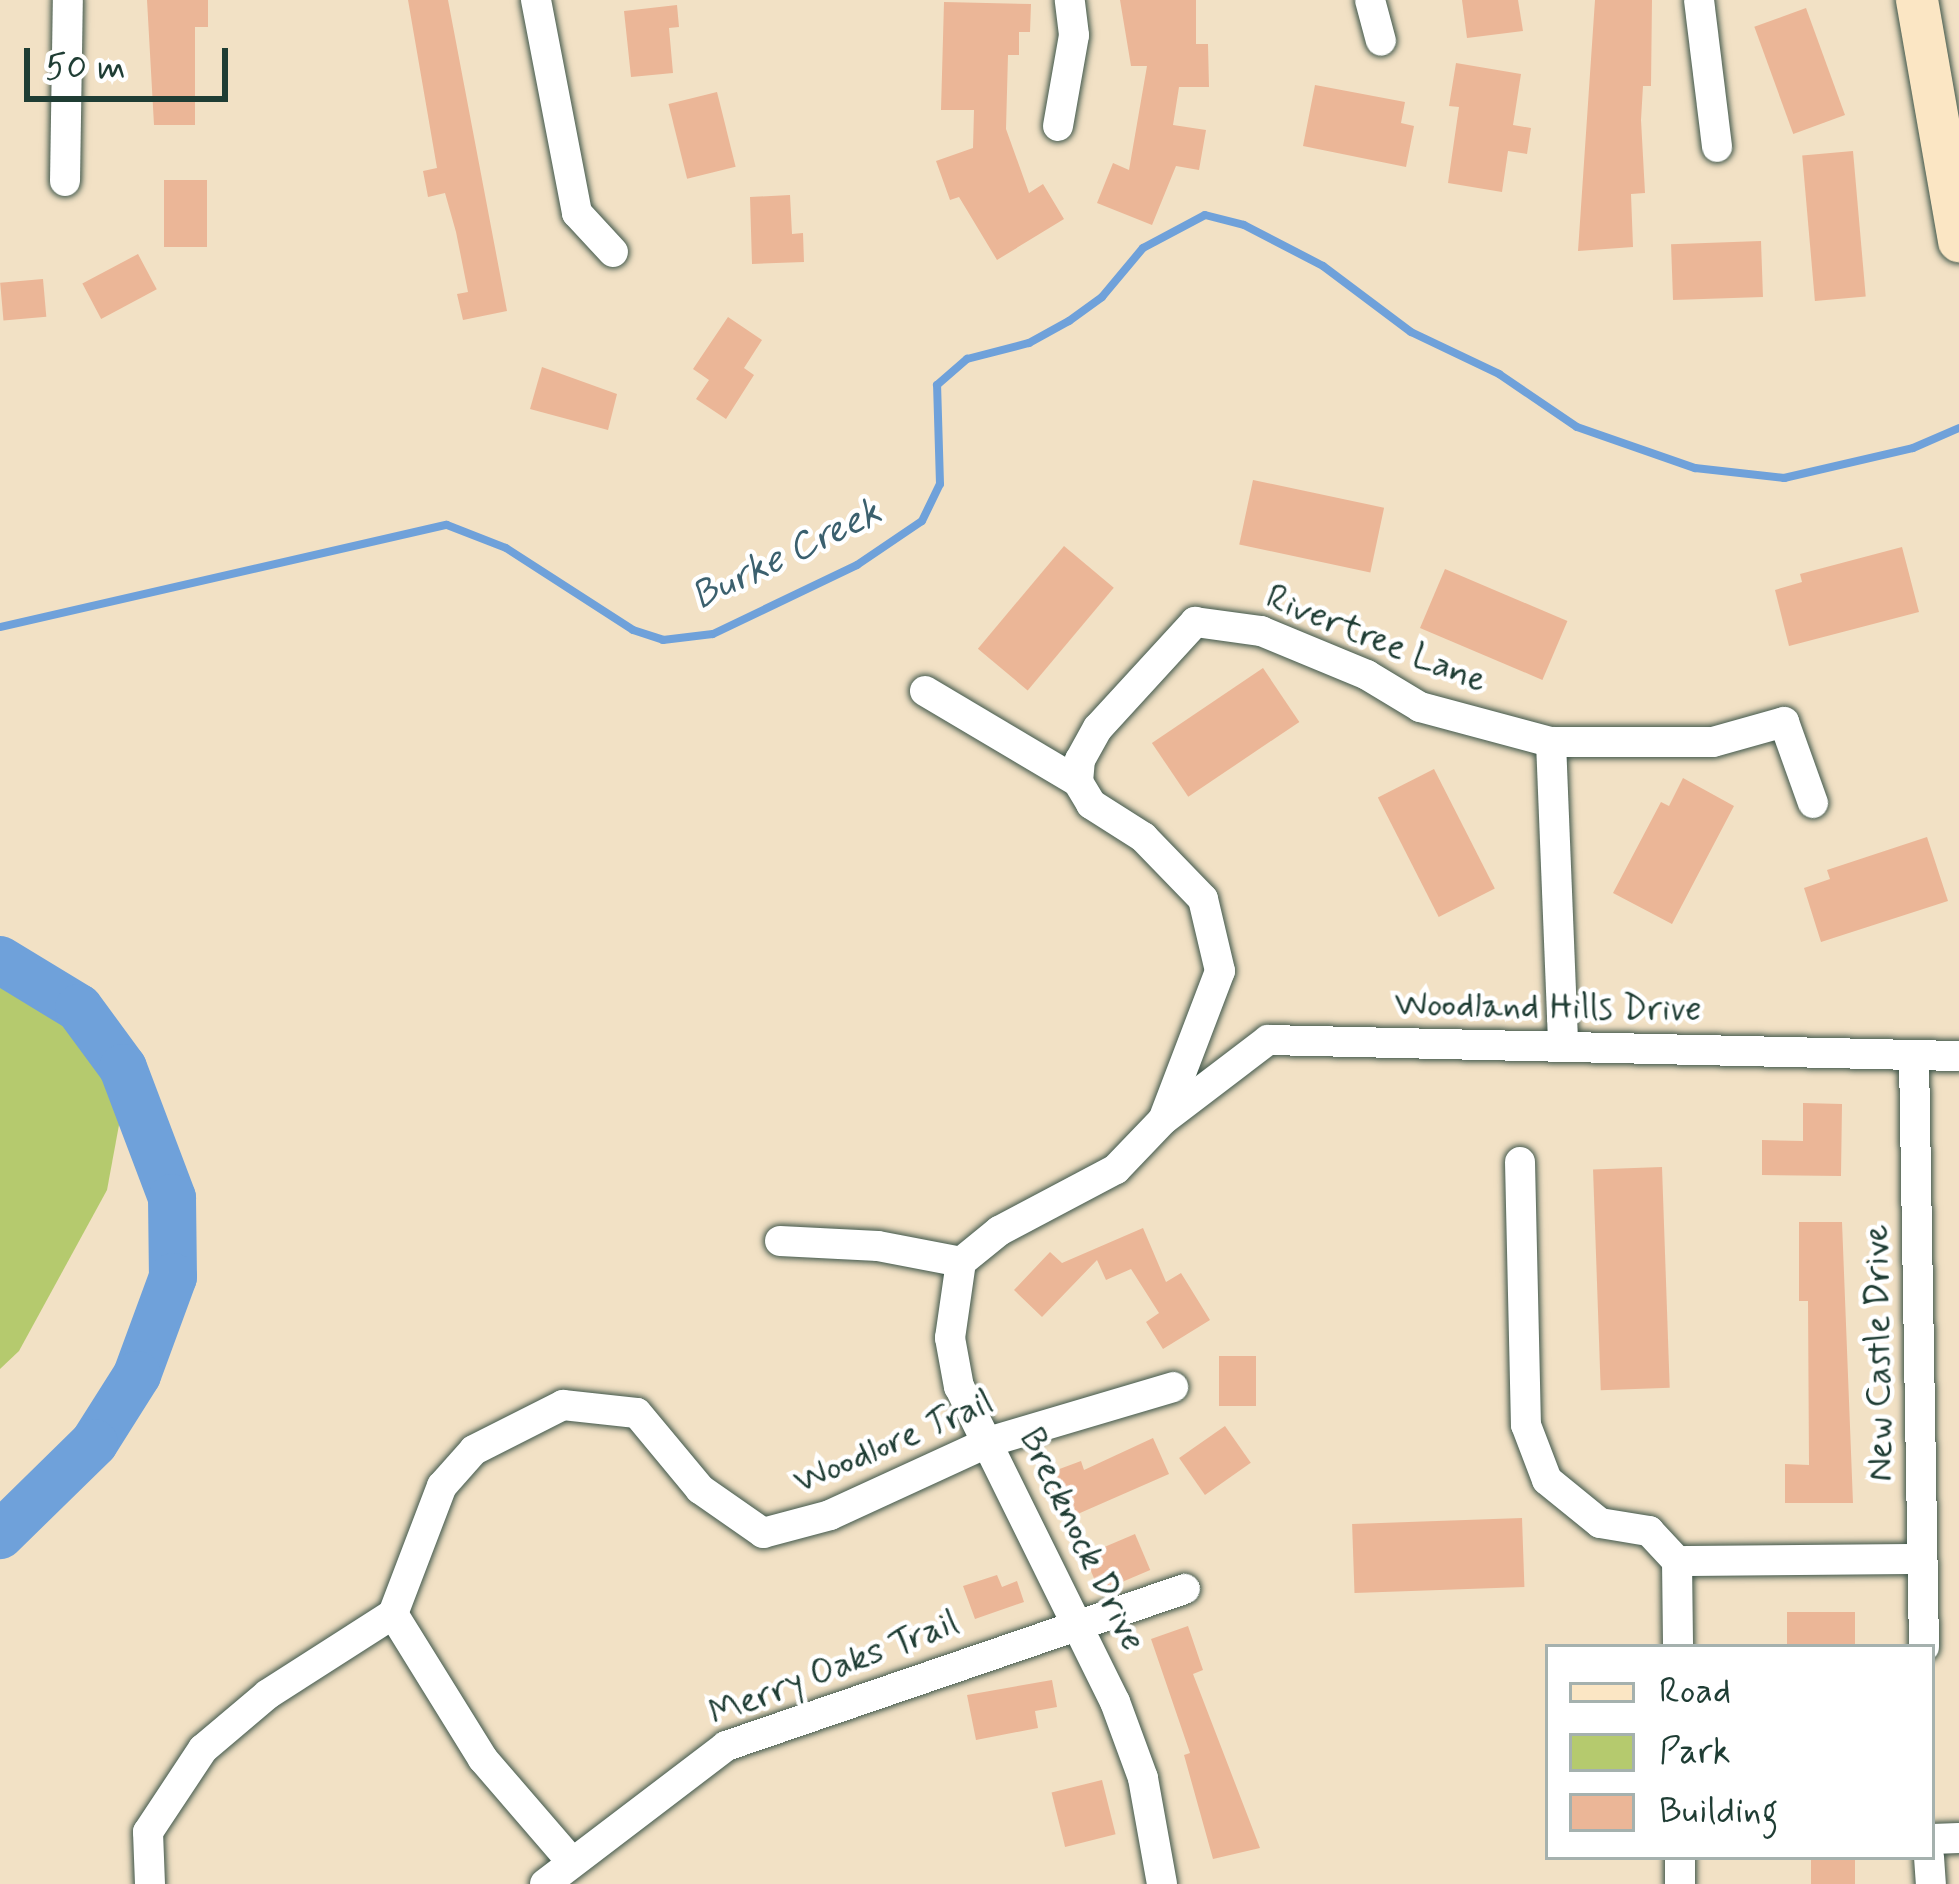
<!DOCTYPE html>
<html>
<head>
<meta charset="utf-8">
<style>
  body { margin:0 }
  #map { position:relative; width:1959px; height:1884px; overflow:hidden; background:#f2e1c5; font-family:Mynerve,sans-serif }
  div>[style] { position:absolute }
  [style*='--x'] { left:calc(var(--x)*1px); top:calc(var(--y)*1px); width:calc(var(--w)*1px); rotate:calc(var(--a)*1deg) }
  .green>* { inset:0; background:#b5ca6e }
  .stream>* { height:8px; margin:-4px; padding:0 4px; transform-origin:4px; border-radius:4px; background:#6fa1da }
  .river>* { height:48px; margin:-24px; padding:0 24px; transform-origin:24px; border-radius:24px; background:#6fa1da }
  .building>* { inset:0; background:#ebb697; transform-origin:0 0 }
  .roads { filter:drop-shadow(0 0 3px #3f564a) drop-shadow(0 0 3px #3f564a) }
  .street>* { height:30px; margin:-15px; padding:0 15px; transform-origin:15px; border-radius:15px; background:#fff }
  .secondary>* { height:42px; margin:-21px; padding:0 21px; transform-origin:21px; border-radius:21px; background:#fbe6c4 }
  span { translate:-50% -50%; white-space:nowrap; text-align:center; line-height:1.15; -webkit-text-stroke:9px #fff; paint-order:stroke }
  .street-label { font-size:36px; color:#1f3d34 }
  .water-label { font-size:39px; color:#3b606e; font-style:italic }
  .legend { position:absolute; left:1545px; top:1644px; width:390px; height:216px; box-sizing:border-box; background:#fff; border:3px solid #a5b1ae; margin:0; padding:15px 21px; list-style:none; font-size:36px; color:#1f3d34 }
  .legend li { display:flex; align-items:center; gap:24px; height:60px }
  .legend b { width:60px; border:3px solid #a5b1ae }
  .scale { position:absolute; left:24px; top:48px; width:204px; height:54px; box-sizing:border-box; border:6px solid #1f3d34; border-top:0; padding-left:15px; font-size:36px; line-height:42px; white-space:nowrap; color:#1f3d34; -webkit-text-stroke:9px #fff; paint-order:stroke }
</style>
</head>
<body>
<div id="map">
  <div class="green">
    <i style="clip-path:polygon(0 978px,80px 1031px,121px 1114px,107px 1190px,19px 1351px,0 1369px)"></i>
  </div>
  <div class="stream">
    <i style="--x:0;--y:627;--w:458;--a:-12.9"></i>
    <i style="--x:447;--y:525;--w:63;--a:21.3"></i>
    <i style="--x:506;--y:548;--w:151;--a:32.8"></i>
    <i style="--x:633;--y:630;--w:32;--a:18"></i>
    <i style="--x:663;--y:640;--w:50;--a:-6.8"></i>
    <i style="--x:713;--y:634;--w:160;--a:-25.6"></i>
    <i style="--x:857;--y:565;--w:78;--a:-34.1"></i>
    <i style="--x:922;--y:521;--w:41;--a:-64.1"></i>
    <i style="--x:940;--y:484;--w:99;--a:-91.7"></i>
    <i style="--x:937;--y:385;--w:40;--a:-41"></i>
    <i style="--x:967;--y:359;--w:64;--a:-14.5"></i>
    <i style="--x:1029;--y:343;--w:46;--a:-28.8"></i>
    <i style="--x:1069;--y:321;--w:41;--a:-36"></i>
    <i style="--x:1102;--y:297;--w:64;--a:-50.1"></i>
    <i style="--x:1143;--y:248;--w:70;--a:-28"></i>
    <i style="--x:1205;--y:215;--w:40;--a:14.4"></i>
    <i style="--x:1244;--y:225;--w:89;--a:27.4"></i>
    <i style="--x:1323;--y:266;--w:110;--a:36.9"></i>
    <i style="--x:1411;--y:332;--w:98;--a:25.5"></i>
    <i style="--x:1499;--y:374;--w:94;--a:34.2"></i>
    <i style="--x:1577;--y:427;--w:125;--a:19.2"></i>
    <i style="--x:1695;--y:468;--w:90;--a:6.4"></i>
    <i style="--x:1784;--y:478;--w:132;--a:-13.1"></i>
    <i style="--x:1913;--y:448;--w:50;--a:-23.5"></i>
  </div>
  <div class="river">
    <i style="--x:0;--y:960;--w:92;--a:31.3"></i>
    <i style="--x:79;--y:1008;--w:74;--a:53.7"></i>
    <i style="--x:123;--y:1068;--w:139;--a:69.3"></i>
    <i style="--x:172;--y:1198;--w:79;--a:89.3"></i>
    <i style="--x:173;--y:1277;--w:104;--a:110.2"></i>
    <i style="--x:137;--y:1375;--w:80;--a:122.3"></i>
    <i style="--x:94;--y:1443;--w:132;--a:135.6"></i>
  </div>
  <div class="building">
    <i style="clip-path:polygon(147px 0,208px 0,208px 27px,195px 27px,195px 125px,154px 125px)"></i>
    <i style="clip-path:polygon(408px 0,448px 0,507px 311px,463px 320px,457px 294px,468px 292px,456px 232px,445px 193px,428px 197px,423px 171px,437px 168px)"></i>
    <i style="clip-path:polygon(1120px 0,1196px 0,1196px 44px,1208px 44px,1209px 87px,1179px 87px,1173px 125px,1206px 130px,1199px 170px,1176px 166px,1152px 225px,1097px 203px,1113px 163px,1129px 170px,1147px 66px,1131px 66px)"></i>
    <i style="clip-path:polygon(1462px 0,1518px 0,1523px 31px,1467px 38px)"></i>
    <i style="clip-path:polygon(1595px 0,1652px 0,1651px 86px,1643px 86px,1641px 120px,1645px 193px,1631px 194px,1633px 247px,1578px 251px)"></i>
    <i style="clip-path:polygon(944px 2px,1031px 4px,1030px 32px,1019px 32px,1019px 55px,1008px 55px,1006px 129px,1029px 193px,1043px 184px,1064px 219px,997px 260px,959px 197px,950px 200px,936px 161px,973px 148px,974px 110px,941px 110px)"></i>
    <i style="clip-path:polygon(677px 5px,679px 27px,669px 28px,673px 73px,631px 77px,624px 11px)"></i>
    <i style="left:1806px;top:8px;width:114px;height:55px;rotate:70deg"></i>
    <i style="clip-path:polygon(1456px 63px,1521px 74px,1513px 125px,1531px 128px,1527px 154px,1508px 151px,1502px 192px,1448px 183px,1459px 107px,1449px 106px)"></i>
    <i style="clip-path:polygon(1315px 85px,1405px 102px,1401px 123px,1414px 126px,1406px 167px,1303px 146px)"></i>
    <i style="left:717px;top:92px;width:77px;height:50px;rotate:76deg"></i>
    <i style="left:1853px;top:151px;width:146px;height:51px;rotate:85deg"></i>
    <i style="left:164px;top:180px;width:43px;height:67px"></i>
    <i style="clip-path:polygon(790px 195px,792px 234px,803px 233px,804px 262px,752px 264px,750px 197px)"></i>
    <i style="left:1761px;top:241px;width:56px;height:90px;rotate:88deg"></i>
    <i style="left:138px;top:254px;width:40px;height:63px;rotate:62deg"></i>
    <i style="left:43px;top:279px;width:38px;height:43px;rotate:85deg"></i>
    <i style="clip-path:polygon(728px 317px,762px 340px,744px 368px,754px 375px,726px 419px,696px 399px,709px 380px,693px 369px)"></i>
    <i style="clip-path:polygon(542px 367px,617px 394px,608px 430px,530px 409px)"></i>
    <i style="left:1253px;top:480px;width:134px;height:66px;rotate:12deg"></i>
    <i style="left:1064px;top:546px;width:65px;height:134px;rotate:40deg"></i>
    <i style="clip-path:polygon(1902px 547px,1919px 612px,1789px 646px,1775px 590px,1802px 582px,1800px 574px)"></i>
    <i style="left:1445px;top:569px;width:133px;height:64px;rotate:23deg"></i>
    <i style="left:1263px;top:668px;width:65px;height:134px;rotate:56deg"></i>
    <i style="left:1434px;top:769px;width:134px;height:63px;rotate:63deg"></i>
    <i style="clip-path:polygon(1683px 778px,1734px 806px,1672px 924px,1613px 893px,1661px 802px,1669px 806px)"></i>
    <i style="clip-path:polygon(1927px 837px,1948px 901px,1821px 942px,1804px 888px,1830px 879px,1827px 870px)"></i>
    <i style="clip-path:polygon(1803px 1103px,1842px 1104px,1841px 1176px,1762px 1175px,1762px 1140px,1803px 1141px)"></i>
    <i style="left:1662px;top:1167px;width:221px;height:69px;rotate:88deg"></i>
    <i style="clip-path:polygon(1799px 1222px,1842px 1222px,1853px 1503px,1785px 1503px,1785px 1464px,1809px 1465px,1808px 1301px,1799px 1301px)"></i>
    <i style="clip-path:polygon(1143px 1228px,1166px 1282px,1181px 1273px,1210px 1320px,1163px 1349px,1146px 1322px,1159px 1313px,1131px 1269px,1106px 1280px,1097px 1260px,1042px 1317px,1014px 1290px,1050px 1252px,1062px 1263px)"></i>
    <i style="left:1256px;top:1356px;width:50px;height:37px;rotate:90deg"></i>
    <i style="left:1225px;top:1426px;width:45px;height:56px;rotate:55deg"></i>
    <i style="clip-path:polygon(1153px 1438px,1169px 1474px,1064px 1520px,1046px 1474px,1081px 1461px,1084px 1470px)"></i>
    <i style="left:1522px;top:1518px;width:69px;height:170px;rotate:88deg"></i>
    <i style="left:1135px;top:1534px;width:39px;height:55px;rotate:67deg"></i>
    <i style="clip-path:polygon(997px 1575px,1002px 1587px,1017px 1581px,1024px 1602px,975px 1619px,963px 1586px)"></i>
    <i style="left:1855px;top:1612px;width:35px;height:68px;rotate:90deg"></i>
    <i style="clip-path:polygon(1188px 1626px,1203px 1670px,1193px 1674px,1260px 1848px,1213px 1859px,1184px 1755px,1190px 1753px,1151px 1639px)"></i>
    <i style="clip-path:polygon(1052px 1680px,1057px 1707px,1035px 1711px,1038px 1728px,976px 1740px,967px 1695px)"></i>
    <i style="left:1102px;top:1780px;width:56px;height:52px;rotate:76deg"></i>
    <i style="left:1811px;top:1857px;width:44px;height:27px"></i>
  </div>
  <div class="roads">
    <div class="street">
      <i style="--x:536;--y:0;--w:217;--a:79.1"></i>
      <i style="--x:577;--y:213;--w:53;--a:47.3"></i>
      <i style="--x:1370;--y:0;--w:42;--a:75"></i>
      <i style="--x:1699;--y:0;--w:148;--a:83"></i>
      <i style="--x:1058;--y:126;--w:92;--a:-80"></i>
      <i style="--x:1074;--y:35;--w:35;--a:-97"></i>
      <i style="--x:65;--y:181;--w:181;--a:-89.1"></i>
      <i style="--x:925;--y:691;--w:178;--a:30.7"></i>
      <i style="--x:1078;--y:782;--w:26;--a:59"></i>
      <i style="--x:1091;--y:804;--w:62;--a:32.4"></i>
      <i style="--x:1143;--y:837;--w:86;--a:45.9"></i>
      <i style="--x:1203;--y:899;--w:74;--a:76.7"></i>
      <i style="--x:1220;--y:971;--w:154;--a:110.9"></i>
      <i style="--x:1551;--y:742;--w:304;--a:87.7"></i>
      <i style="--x:1078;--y:782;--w:22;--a:-85"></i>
      <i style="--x:1080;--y:760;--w:37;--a:-61"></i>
      <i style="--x:1098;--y:728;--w:144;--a:-47.5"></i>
      <i style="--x:1195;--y:622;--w:67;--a:7.8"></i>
      <i style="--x:1261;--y:631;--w:115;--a:22.5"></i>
      <i style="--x:1367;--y:675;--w:62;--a:31.1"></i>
      <i style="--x:1420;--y:707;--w:136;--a:15"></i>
      <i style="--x:1551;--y:742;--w:162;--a:0"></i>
      <i style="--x:1713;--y:742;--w:74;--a:-15.7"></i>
      <i style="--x:1784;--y:722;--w:86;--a:70.3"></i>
      <i style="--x:1914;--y:1057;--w:590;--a:89.03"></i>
      <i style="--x:1520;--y:1162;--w:263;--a:88.7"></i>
      <i style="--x:1526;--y:1425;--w:59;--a:69.1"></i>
      <i style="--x:1547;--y:1480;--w:68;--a:39.1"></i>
      <i style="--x:1600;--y:1523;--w:50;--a:9.3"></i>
      <i style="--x:1649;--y:1531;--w:41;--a:47"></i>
      <i style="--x:1677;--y:1561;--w:245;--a:-0.5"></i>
      <i style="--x:780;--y:1241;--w:98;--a:2.9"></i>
      <i style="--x:878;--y:1246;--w:85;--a:10.9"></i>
      <i style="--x:1677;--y:1561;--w:86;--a:89.3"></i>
      <i style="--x:1932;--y:1839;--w:27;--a:-2"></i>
      <i style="--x:1680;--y:1857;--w:27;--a:90"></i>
      <i style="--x:1929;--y:1857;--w:27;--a:86"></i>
      <i style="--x:571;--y:1861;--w:135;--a:-130.8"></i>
      <i style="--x:483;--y:1759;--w:171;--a:-121.8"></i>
      <i style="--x:393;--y:1614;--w:137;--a:-69.1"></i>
      <i style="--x:442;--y:1486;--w:48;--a:-48.4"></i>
      <i style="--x:474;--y:1450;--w:100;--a:-26.8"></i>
      <i style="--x:563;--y:1405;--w:74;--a:6.2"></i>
      <i style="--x:637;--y:1413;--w:99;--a:50.3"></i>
      <i style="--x:700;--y:1489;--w:77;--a:34.9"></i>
      <i style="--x:763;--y:1533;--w:69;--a:-15"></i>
      <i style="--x:830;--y:1515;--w:177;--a:-24.7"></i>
      <i style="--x:991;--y:1441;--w:190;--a:-16.5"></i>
      <i style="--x:150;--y:1884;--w:52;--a:-92.2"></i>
      <i style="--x:148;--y:1832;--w:100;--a:-56.5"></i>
      <i style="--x:203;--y:1749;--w:85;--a:-40.2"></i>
      <i style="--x:268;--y:1694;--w:148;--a:-32.6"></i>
      <i style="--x:545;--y:1884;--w:228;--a:-37.3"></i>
      <i style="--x:726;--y:1746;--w:485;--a:-18.9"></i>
      <i style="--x:1162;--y:1884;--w:108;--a:-100.2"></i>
      <i style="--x:1143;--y:1778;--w:81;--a:-110.2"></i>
      <i style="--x:1115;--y:1702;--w:352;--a:-116.3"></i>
      <i style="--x:959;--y:1387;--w:50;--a:-100.4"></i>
      <i style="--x:950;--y:1338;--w:77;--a:-81.8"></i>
      <i style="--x:961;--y:1262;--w:49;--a:-39.2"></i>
      <i style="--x:999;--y:1231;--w:132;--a:-27.9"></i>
      <i style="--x:1116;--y:1169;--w:68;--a:-46.2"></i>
      <i style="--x:1163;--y:1120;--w:132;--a:-37.3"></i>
      <i style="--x:1268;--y:1040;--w:691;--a:1.33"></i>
    </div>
    <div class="secondary">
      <i style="--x:1917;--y:0;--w:245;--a:80.1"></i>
    </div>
  </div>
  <div class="street-label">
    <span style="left:1376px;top:640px;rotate:22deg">Rivertree Lane</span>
    <span style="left:1548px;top:1008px;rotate:1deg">Woodland Hills Drive</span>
    <span style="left:1880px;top:1353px;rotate:-91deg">New Castle Drive</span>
    <span style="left:894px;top:1443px;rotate:-23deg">Woodlore Trail</span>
    <span style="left:1081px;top:1540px;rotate:64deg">Brecknock Drive</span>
    <span style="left:834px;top:1669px;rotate:-21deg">Merry Oaks Trail</span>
  </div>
  <div class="water-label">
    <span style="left:787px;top:556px;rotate:-26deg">Burke Creek</span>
  </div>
  <ul class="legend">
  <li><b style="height:15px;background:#fbe6c4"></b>Road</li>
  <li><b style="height:33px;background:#b5ca6e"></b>Park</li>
  <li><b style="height:33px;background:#ebb697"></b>Building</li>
  </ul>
  <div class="scale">50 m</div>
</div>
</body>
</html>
